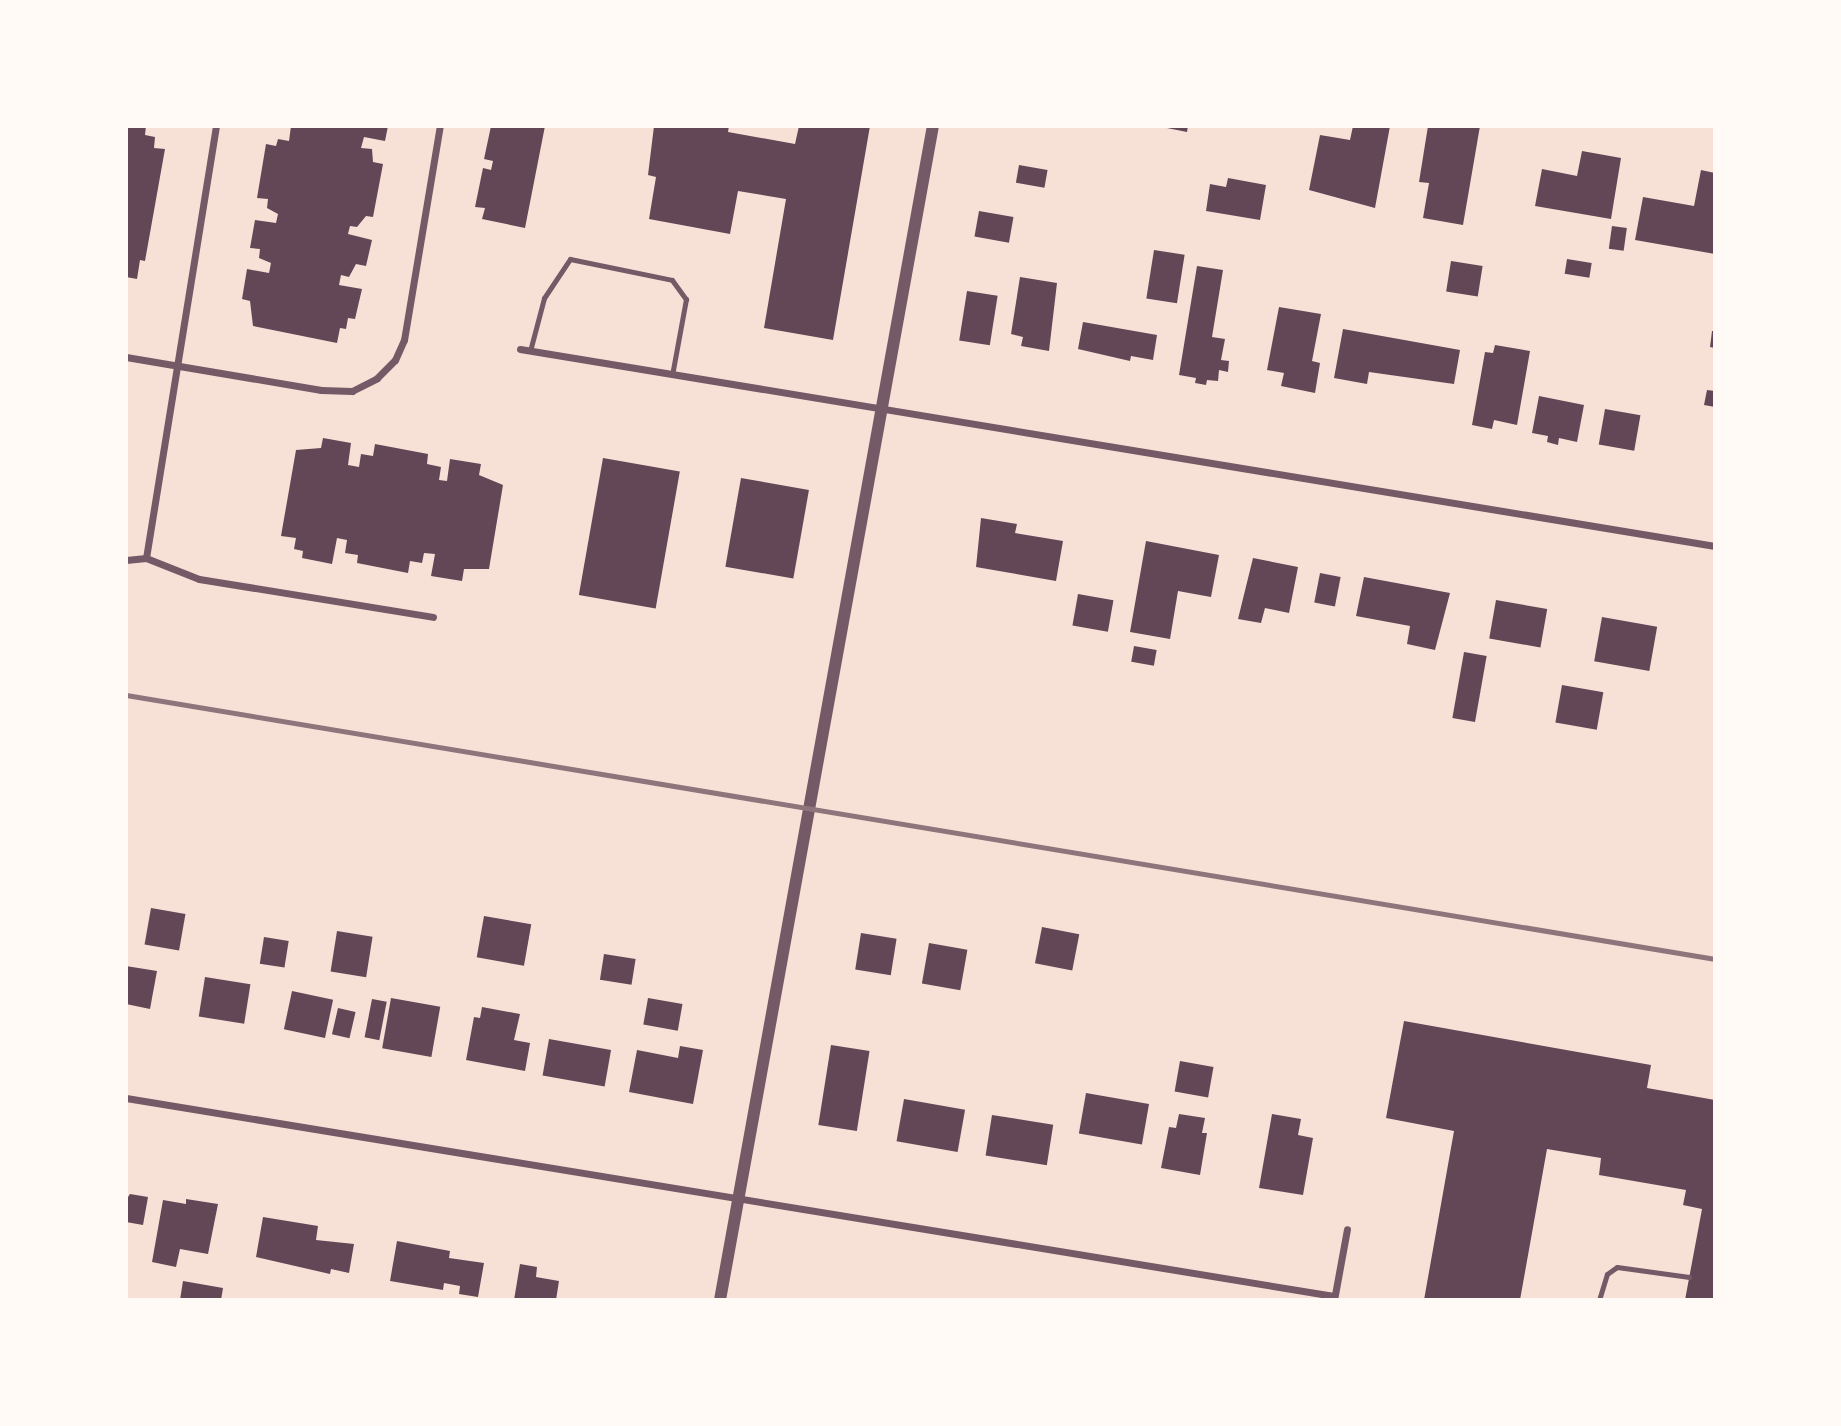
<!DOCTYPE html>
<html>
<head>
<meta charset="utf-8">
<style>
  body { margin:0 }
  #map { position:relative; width:1841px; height:1426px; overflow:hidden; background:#f7e1d7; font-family:Commissioner,sans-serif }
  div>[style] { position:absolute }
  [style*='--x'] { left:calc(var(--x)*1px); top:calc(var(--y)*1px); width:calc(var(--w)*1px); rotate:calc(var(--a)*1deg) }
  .building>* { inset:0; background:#644757; transform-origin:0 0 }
  .service>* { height:5px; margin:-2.5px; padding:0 2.5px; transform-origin:2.5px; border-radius:2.5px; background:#755966 }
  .minor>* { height:7px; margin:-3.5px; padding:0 3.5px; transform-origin:3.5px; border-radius:3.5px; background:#755966 }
  .tertiary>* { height:12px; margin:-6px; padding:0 6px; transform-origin:6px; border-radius:6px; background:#755966 }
  .rail>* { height:5px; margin:-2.5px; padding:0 2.5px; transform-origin:2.5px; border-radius:2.5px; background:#8f747c }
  span { translate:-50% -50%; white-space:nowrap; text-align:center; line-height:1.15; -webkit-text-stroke:5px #fffaf5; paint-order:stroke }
  .frame { position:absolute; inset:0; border:128px solid #fffaf5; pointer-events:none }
</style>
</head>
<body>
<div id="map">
  <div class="building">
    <i style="clip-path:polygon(126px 126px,146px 126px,145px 135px,155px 137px,154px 148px,165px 149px,145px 261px,140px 260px,137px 279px,126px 277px)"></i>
    <i style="clip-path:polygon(291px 126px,388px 126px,385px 141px,364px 137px,361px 148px,372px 149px,373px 162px,383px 164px,373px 217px,366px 216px,357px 227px,350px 226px,348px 234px,372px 240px,366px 266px,356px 264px,349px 277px,341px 275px,339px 285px,362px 289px,355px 319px,348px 318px,346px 329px,340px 328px,337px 343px,253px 326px,250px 301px,242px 299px,247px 269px,269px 273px,271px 263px,259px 258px,260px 249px,250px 248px,255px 220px,276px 223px,278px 214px,267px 208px,268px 199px,257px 198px,266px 144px,276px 146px,278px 139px,289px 141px)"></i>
    <i style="clip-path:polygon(491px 126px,545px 126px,525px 228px,482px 219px,485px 208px,475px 207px,483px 168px,491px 170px,493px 161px,484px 159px)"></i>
    <i style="clip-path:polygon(654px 126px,729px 126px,728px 132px,795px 144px,799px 126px,870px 126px,833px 340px,764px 328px,786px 199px,738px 191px,730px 234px,649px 219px,656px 177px,648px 175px)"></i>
    <i style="clip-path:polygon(1157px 126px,1188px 126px,1187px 132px)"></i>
    <i style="clip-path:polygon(1353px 126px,1390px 126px,1375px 208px,1309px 190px,1320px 135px,1350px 140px)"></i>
    <i style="clip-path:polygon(1428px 126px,1480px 126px,1463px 225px,1423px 218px,1429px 183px,1419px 182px)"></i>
    <i style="clip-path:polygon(1582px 151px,1621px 158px,1611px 219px,1535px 206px,1542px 169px,1577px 176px)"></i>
    <i style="left:1019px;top:165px;width:29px;height:18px;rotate:10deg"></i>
    <i style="clip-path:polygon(1701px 170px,1715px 173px,1715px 254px,1635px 240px,1643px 197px,1694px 206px)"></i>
    <i style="clip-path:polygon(1228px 178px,1266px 185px,1260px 220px,1206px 211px,1210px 184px,1226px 187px)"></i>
    <i style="left:979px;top:211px;width:35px;height:26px;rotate:10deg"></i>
    <i style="left:1612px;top:226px;width:15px;height:23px;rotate:8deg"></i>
    <i style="left:1154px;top:250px;width:31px;height:49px;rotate:9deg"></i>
    <i style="left:1567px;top:259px;width:25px;height:15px;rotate:9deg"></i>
    <i style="left:1451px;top:261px;width:32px;height:31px;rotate:9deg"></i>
    <i style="clip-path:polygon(1197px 266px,1223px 270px,1212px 337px,1225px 339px,1221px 360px,1229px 361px,1228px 372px,1219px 370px,1218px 381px,1207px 380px,1206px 385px,1195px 383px,1196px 378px,1179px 375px)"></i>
    <i style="clip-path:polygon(1020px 277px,1057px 283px,1049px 351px,1021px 346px,1023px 337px,1011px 334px)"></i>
    <i style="left:967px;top:291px;width:31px;height:50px;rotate:9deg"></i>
    <i style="clip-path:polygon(1279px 307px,1321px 314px,1312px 361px,1320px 363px,1315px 393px,1281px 386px,1284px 373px,1267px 370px)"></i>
    <i style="clip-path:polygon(1083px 322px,1157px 335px,1153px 360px,1131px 356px,1130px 361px,1078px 349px)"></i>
    <i style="clip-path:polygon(1343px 329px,1460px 350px,1454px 384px,1369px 372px,1367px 384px,1334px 378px)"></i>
    <i style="clip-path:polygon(1712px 331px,1715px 331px,1715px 348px,1710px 347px)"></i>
    <i style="clip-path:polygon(1495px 345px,1530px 351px,1517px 425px,1494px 420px,1492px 429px,1472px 425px,1485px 352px,1493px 353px)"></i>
    <i style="clip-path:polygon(1707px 390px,1715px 391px,1715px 407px,1704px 405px)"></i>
    <i style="clip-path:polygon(1539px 396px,1584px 405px,1577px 442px,1559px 438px,1558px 445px,1547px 442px,1548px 436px,1532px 433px)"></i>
    <i style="left:1605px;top:409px;width:36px;height:36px;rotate:10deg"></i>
    <i style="clip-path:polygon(323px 438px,351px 443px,348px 465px,359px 467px,361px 454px,373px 456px,375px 444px,428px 454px,427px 464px,441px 467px,439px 480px,447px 481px,450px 459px,481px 464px,479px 475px,503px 485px,489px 569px,464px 569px,462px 581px,431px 576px,435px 554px,424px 553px,422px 563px,410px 561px,408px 573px,357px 563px,358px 555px,345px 553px,347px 540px,337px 538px,332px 564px,302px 558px,303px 551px,294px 549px,296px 538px,281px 536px,296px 450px,321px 448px)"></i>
    <i style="left:603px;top:458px;width:78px;height:139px;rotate:10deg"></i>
    <i style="left:741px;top:478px;width:69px;height:90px;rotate:10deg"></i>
    <i style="clip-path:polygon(981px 518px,1017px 524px,1015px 533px,1063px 541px,1056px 581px,976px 567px)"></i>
    <i style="clip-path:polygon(1146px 541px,1219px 555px,1211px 597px,1178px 591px,1170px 639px,1130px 632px)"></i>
    <i style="clip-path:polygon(1253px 558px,1298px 567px,1289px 613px,1265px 608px,1261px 623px,1238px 619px)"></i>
    <i style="left:1320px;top:573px;width:21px;height:30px;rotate:11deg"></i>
    <i style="clip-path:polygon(1364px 577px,1450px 593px,1435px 650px,1407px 644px,1410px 626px,1356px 616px)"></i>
    <i style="left:1078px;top:594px;width:36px;height:32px;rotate:10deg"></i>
    <i style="left:1496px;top:600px;width:52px;height:39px;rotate:10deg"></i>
    <i style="left:1602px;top:617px;width:56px;height:45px;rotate:10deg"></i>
    <i style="left:1134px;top:646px;width:23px;height:16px;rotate:10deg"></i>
    <i style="left:1464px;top:652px;width:23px;height:67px;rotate:10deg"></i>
    <i style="left:1562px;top:685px;width:42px;height:38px;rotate:10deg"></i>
    <i style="left:151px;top:908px;width:35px;height:37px;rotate:10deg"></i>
    <i style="left:484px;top:916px;width:48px;height:42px;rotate:10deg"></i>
    <i style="left:1042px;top:927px;width:38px;height:37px;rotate:11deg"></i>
    <i style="left:337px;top:931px;width:36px;height:41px;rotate:9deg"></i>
    <i style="left:861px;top:933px;width:36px;height:37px;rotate:9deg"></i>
    <i style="left:264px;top:937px;width:25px;height:27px;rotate:9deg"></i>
    <i style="left:929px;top:943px;width:39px;height:41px;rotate:10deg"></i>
    <i style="left:604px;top:954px;width:32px;height:26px;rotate:9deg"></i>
    <i style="clip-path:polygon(126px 966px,157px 971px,150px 1009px,126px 1004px)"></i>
    <i style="left:205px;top:977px;width:46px;height:40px;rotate:9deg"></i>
    <i style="left:292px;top:991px;width:42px;height:39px;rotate:12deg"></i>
    <i style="left:391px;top:998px;width:50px;height:51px;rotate:10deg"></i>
    <i style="left:648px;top:998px;width:35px;height:27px;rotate:10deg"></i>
    <i style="left:372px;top:999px;width:15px;height:39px;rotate:11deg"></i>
    <i style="clip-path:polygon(482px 1007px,520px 1014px,514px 1040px,530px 1043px,525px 1071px,466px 1060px,474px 1017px,480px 1018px)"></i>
    <i style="left:338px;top:1008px;width:18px;height:27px;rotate:13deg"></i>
    <i style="clip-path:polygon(1404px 1021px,1651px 1065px,1647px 1088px,1715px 1100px,1715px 1300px,1685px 1300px,1702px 1209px,1683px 1205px,1686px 1190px,1599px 1175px,1601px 1158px,1547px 1149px,1520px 1300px,1424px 1300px,1454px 1131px,1386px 1118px)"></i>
    <i style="left:549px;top:1039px;width:63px;height:37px;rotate:10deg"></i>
    <i style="left:831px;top:1045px;width:39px;height:81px;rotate:9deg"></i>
    <i style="clip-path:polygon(680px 1046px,703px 1050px,693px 1104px,629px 1092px,637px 1050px,678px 1058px)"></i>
    <i style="left:1180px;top:1061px;width:34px;height:31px;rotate:10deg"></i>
    <i style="left:1086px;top:1093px;width:64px;height:41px;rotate:10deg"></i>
    <i style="left:904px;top:1099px;width:62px;height:43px;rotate:10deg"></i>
    <i style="clip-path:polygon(1179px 1114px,1205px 1118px,1202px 1133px,1207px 1133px,1200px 1175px,1161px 1168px,1169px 1127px,1176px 1128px)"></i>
    <i style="clip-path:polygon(1272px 1114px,1301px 1119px,1298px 1135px,1313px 1138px,1303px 1195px,1259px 1188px)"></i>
    <i style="left:992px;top:1115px;width:62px;height:41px;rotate:9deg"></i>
    <i style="clip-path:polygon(130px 1194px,148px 1197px,143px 1225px,126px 1222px,126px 1200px)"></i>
    <i style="clip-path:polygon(186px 1199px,218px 1204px,208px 1254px,180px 1249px,176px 1267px,152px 1262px,163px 1200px,186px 1204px)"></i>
    <i style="clip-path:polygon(263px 1217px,318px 1226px,316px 1240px,354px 1244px,349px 1273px,331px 1269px,330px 1274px,256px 1257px)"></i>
    <i style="clip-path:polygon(397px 1241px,450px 1251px,449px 1258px,484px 1263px,478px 1297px,459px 1294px,460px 1286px,444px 1283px,443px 1290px,390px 1281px)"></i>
    <i style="clip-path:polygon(520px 1264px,537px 1267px,536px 1277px,559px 1281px,556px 1300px,514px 1300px)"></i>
    <i style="clip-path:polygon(183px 1281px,223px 1288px,221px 1300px,180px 1300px)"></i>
  </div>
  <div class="service">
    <i style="--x:530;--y:351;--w:55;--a:-75.2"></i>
    <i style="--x:544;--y:298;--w:47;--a:-56.3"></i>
    <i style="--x:570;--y:259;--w:104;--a:11.6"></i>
    <i style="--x:672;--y:280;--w:24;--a:54"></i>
    <i style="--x:686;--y:299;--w:77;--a:100.4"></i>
    <i style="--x:1599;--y:1300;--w:27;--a:-73"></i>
    <i style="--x:1607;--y:1274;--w:12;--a:-35"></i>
    <i style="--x:1617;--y:1267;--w:73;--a:7.9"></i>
  </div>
  <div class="minor">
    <i style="--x:520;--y:349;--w:1211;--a:9.36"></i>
    <i style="--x:126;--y:357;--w:198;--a:9.6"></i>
    <i style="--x:321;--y:390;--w:31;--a:2"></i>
    <i style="--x:352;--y:391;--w:28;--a:-27"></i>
    <i style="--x:377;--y:378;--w:25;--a:-45"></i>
    <i style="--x:395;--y:360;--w:22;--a:-66"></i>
    <i style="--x:404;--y:340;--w:217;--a:-80.5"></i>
    <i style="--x:146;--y:558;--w:438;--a:-80.8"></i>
    <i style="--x:126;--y:560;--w:20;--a:-6"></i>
    <i style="--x:146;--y:558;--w:57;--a:21.6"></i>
    <i style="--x:199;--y:579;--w:237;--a:9.2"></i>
    <i style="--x:126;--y:1098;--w:1224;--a:9.31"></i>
    <i style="--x:1334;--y:1300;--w:72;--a:-79.6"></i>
  </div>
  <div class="tertiary">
    <i style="--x:720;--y:1300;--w:1193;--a:-79.72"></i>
  </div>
  <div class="rail">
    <i style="--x:126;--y:695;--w:1611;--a:9.43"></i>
  </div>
  <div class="frame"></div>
</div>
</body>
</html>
